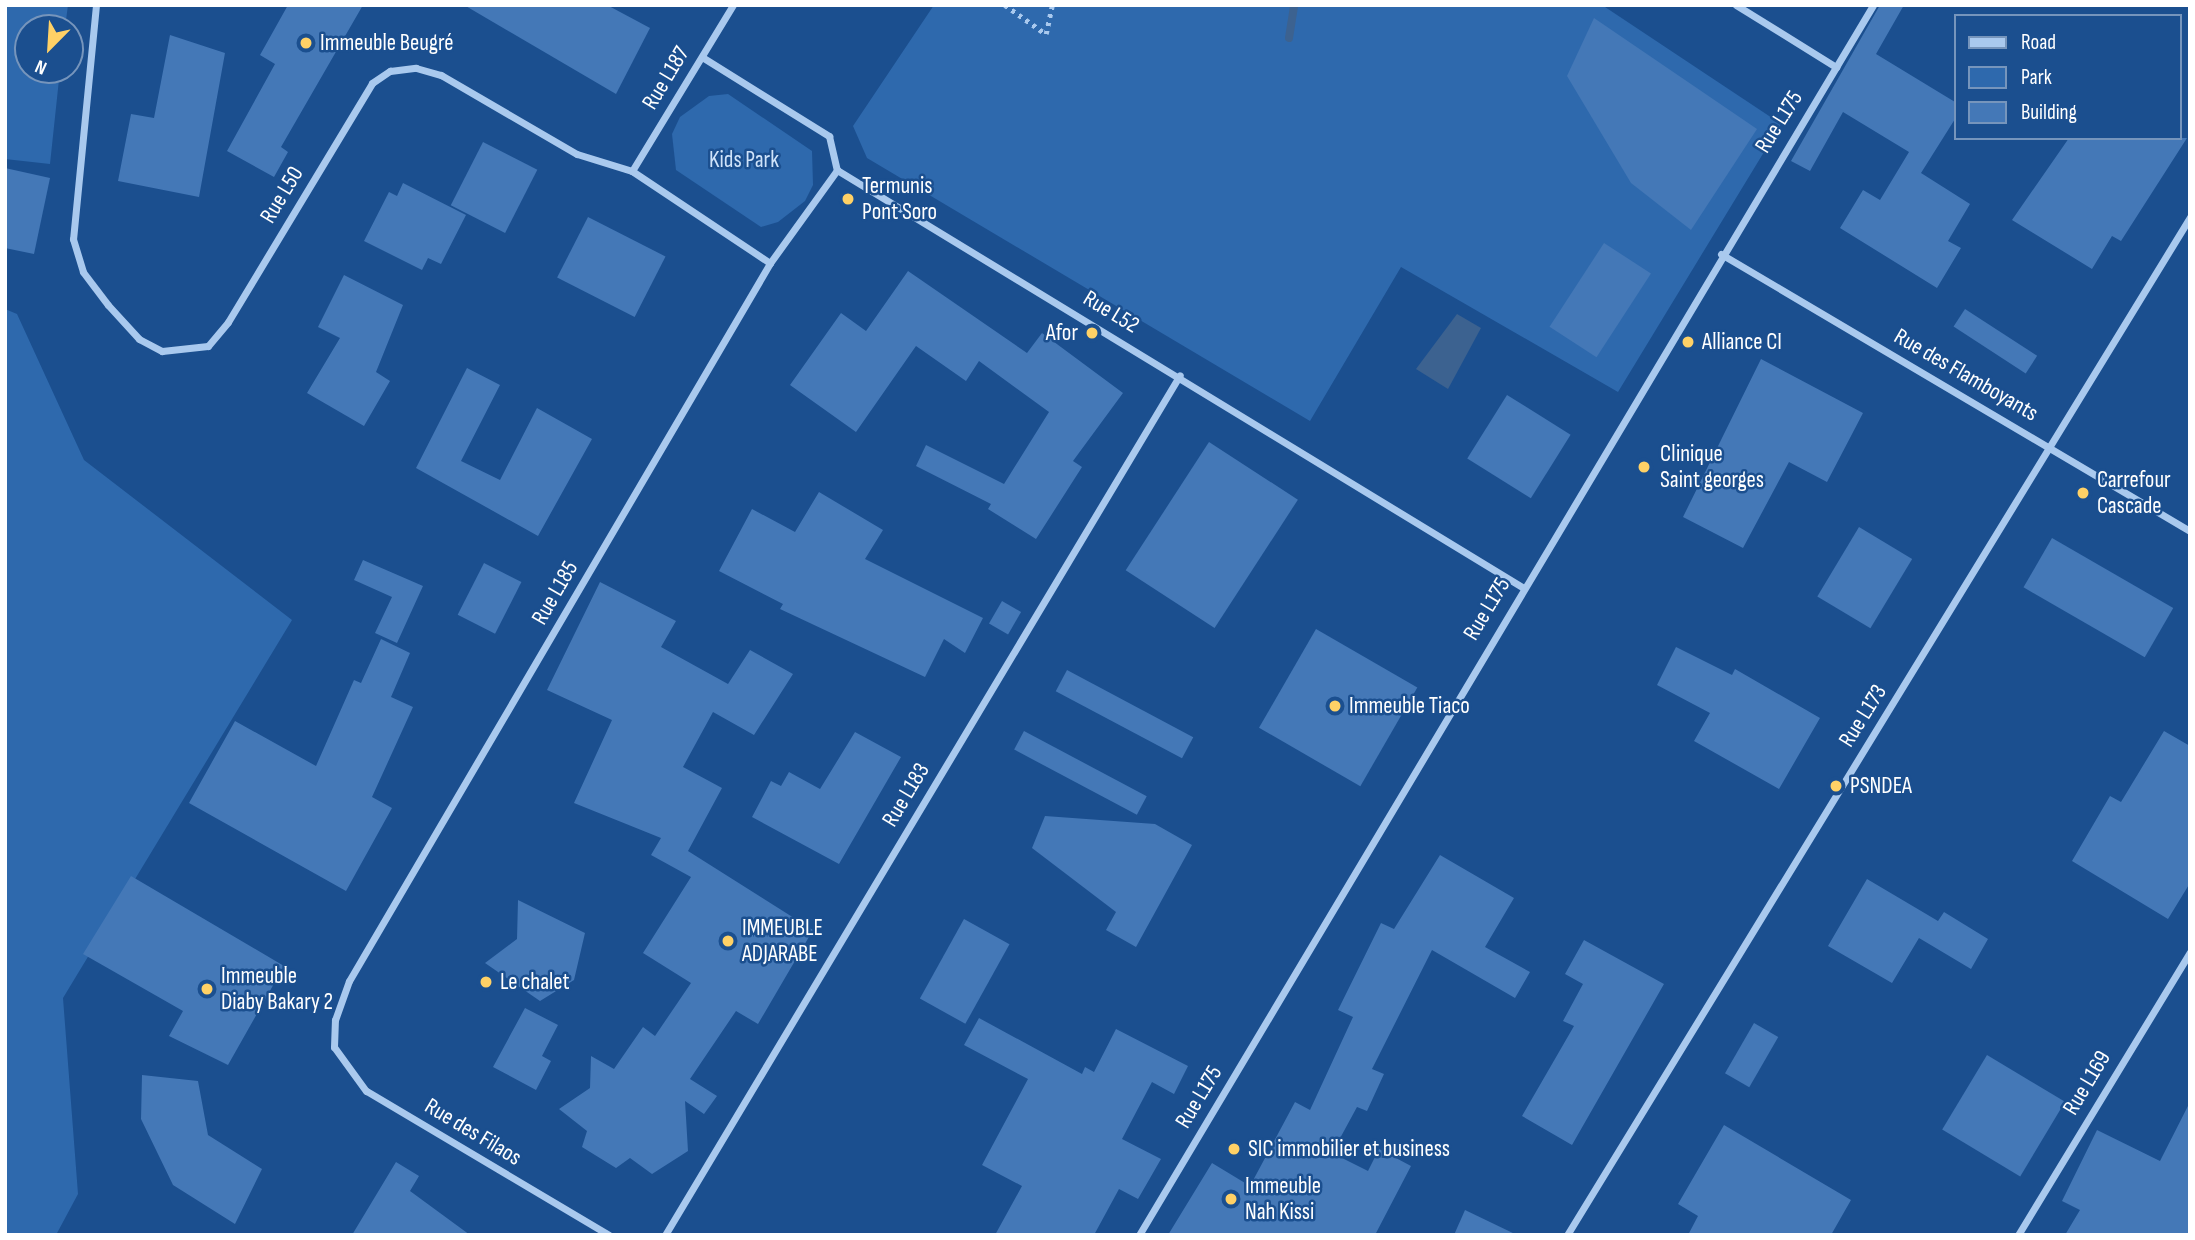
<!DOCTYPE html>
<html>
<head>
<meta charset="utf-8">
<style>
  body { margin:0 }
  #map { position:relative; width:2195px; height:1240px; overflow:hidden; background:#1b4f8f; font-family:"Sofia Sans Condensed",sans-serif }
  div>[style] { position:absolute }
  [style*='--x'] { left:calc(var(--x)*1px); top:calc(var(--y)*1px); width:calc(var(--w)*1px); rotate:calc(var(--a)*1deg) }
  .green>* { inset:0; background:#2e69ad }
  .water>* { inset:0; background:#3c6290 }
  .stream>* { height:8px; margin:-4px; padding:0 4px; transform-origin:4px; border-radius:4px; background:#3c6290 }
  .building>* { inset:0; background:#4478b7; transform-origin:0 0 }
  .path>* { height:4.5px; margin-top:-2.25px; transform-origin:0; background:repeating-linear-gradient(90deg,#a9c9ee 0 3.5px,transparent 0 8.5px) }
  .street>* { height:7px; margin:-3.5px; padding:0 3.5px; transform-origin:3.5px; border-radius:3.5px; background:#a9c9ee }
  .dots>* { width:19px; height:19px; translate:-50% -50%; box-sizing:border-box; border:4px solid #1b4f8f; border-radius:50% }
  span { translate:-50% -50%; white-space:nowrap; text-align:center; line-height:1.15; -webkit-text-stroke:5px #1b4f8f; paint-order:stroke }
  .poi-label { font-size:23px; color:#fff }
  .left { translate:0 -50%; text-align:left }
  .right { translate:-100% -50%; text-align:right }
  .street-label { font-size:23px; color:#fff }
  .park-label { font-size:23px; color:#cfe3fa }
  .frame { position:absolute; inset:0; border:7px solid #fff; pointer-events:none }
  .legend { position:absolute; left:1954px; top:14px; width:228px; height:126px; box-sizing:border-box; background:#1b4f8f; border:2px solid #7695bc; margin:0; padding:9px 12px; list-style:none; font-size:21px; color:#fff }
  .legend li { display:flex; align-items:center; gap:14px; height:35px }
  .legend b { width:35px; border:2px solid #7695bc }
  .north { position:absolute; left:14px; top:14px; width:70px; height:70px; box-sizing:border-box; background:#1b4f8f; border:2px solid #7695bc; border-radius:50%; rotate:204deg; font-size:19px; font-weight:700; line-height:28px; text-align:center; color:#fff }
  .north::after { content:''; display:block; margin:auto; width:24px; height:32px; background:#ffd166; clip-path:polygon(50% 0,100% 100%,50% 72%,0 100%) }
</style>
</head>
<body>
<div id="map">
  <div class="green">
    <i style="clip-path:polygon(5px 5px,68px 5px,65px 28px,28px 28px,28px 70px,60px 70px,50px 164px,5px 159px)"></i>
    <i style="clip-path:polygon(934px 5px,1602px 5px,1781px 124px,1618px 392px,1401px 267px,1310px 421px,867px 158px,853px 126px)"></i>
    <i style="clip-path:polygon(728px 94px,812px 151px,813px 185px,805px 201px,778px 222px,761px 227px,676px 170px,672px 134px,680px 117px,709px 96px)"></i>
    <i style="clip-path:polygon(5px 309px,17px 314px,84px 460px,292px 620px,63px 998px,78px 1194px,56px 1235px,5px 1235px)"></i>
  </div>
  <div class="water">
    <i style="clip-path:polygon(1457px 314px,1481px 328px,1448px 389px,1416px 369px)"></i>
  </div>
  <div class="stream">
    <i style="--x:1289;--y:38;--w:33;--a:-81"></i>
  </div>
  <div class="building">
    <i style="clip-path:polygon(288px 5px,363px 5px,281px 147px,288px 152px,274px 177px,227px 151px,275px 64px,260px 55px)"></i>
    <i style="clip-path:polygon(464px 5px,607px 5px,650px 28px,616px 94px)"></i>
    <i style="clip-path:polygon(1880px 5px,1904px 5px,1876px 54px,1955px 102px,1955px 119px,1921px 173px,1970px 204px,1948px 241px,1961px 248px,1937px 288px,1840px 228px,1863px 190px,1880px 200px,1909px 152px,1843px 112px,1810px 171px,1791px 161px)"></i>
    <i style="clip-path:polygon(1594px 18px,1757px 129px,1691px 230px,1631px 183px,1567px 76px)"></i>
    <i style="clip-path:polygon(170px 35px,225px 53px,199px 197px,118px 181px,131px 114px,154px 118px)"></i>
    <i style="clip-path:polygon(2069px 138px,2187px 138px,2121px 241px,2112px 236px,2092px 269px,2012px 220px)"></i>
    <i style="left:483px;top:142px;width:61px;height:71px;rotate:27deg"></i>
    <i style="clip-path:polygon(5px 168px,50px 178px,34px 254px,5px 248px)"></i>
    <i style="clip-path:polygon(403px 183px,466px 215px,441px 264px,428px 258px,422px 270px,364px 241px,389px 192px,397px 196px)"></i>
    <i style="left:588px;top:217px;width:87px;height:68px;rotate:27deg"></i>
    <i style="left:1604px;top:243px;width:56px;height:100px;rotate:33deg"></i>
    <i style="clip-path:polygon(908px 271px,1027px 353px,1042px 333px,1123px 393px,1073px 461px,1082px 467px,1036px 539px,988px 509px,991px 504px,916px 466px,926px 445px,1004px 484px,1049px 412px,979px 361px,966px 381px,916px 346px,856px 432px,790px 385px,841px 313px,866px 331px)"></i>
    <i style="clip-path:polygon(344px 275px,403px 305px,376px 372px,390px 381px,364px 426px,307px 393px,340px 338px,318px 327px)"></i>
    <i style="left:1965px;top:309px;width:86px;height:21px;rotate:33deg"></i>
    <i style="clip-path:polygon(1761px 359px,1863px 413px,1827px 482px,1789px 462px,1743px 548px,1683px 517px)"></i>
    <i style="clip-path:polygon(467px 368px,500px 385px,461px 461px,500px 480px,537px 408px,592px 439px,538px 536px,416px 468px)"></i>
    <i style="left:1507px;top:395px;width:75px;height:75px;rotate:32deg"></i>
    <i style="left:1209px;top:442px;width:106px;height:153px;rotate:33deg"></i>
    <i style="clip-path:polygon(819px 492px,883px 530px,865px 559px,983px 618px,965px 653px,944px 639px,925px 677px,780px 609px,783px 604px,719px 571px,752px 509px,795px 532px)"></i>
    <i style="left:1859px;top:527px;width:62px;height:81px;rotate:31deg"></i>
    <i style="left:2052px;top:538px;width:140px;height:57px;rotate:30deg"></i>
    <i style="clip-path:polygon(363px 560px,423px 586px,397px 643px,375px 633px,392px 597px,354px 580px)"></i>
    <i style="left:484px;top:563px;width:42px;height:58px;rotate:27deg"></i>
    <i style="clip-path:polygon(600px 582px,676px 621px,661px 647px,728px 684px,750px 650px,793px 674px,754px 735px,713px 712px,683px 767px,722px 788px,688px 851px,813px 930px,758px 1024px,736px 1011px,690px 1079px,717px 1096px,704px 1114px,685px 1101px,688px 1151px,652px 1174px,630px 1158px,616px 1168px,582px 1147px,587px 1131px,559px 1109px,590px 1088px,591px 1056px,614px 1069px,643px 1027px,655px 1036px,691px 983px,643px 953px,691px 877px,651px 855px,661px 838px,574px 803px,612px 720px,547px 690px)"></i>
    <i style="left:1002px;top:601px;width:22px;height:26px;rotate:30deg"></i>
    <i style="left:1316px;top:629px;width:117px;height:114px;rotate:30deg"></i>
    <i style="clip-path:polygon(381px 639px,410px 653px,391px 697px,413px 707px,372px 797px,392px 808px,346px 891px,189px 803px,235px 721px,316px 766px,354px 680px,361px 683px)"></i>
    <i style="clip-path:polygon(1676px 647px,1732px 675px,1735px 669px,1820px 718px,1779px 789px,1694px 741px,1710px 713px,1657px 685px)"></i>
    <i style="left:1067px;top:670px;width:143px;height:24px;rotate:28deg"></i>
    <i style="left:1024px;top:731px;width:139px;height:21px;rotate:28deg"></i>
    <i style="clip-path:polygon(2164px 731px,2190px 746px,2190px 883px,2168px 919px,2072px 861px,2110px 796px,2121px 802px)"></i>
    <i style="clip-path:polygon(855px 732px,901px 757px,839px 864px,752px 817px,771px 781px,781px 786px,789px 772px,820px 789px)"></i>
    <i style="clip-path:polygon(1045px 816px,1155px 824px,1192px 845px,1136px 947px,1106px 930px,1116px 912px,1032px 848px)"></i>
    <i style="clip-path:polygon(1440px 855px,1514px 898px,1485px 947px,1530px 972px,1515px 998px,1432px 950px,1372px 1069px,1384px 1074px,1367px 1111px,1357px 1107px,1332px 1153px,1368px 1171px,1379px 1149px,1411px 1166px,1375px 1235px,1168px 1235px,1212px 1163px,1250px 1186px,1295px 1102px,1310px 1110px,1353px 1017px,1338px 1010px,1381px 923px,1394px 929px)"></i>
    <i style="clip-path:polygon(131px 876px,284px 966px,228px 1065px,169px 1036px,183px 1011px,83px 954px)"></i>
    <i style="clip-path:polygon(1867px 879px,1938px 921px,1944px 912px,1988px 939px,1971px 969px,1919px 938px,1892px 983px,1828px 946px)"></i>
    <i style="clip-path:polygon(518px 900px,585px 933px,574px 980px,540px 1001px,485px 963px,517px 939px)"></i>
    <i style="left:964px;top:919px;width:52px;height:91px;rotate:29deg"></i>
    <i style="clip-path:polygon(1584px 940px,1664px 984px,1572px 1145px,1522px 1116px,1574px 1026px,1563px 1021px,1583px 984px,1565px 974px)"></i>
    <i style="clip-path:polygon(525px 1008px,558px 1025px,542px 1056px,551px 1061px,536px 1090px,493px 1067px)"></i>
    <i style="clip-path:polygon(979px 1018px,1082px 1074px,1085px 1067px,1094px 1072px,1116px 1029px,1188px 1066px,1174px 1094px,1152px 1082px,1122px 1139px,1161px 1159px,1138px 1199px,1119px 1189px,1094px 1235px,995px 1235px,1022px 1186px,982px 1165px,1028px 1079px,964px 1045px)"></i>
    <i style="left:1754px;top:1023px;width:28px;height:58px;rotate:30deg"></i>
    <i style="left:1987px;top:1055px;width:91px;height:87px;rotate:31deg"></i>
    <i style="clip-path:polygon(142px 1075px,198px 1081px,208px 1135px,262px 1169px,235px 1224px,173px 1185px,141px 1119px)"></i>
    <i style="clip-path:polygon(2190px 1102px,2190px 1235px,2065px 1235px,2080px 1210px,2062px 1201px,2097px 1130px,2160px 1161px)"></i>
    <i style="clip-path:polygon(1724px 1125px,1851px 1200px,1831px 1235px,1688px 1235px,1698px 1216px,1678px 1204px)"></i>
    <i style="clip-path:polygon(396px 1162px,419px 1176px,410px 1191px,470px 1235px,352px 1235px)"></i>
    <i style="clip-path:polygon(1465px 1210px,1517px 1235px,1454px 1235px)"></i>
  </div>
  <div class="path">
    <i style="--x:1005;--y:5;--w:50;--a:35.3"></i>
    <i style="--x:1046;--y:34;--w:30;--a:-78"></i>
  </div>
  <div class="street">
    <i style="--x:96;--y:5;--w:235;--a:95.6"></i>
    <i style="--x:73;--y:239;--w:34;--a:73"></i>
    <i style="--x:83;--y:272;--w:41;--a:52.9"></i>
    <i style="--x:108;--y:305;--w:46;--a:47.6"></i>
    <i style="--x:139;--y:339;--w:26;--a:28"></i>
    <i style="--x:162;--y:351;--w:46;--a:-6.2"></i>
    <i style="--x:208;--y:346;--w:31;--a:-50"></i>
    <i style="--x:228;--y:322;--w:279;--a:-58.9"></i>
    <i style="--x:372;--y:83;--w:22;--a:-34"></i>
    <i style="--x:390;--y:71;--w:26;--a:-7"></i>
    <i style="--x:416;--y:68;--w:26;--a:16"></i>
    <i style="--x:441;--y:75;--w:157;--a:30.2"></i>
    <i style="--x:577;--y:154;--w:58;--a:17.2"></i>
    <i style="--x:632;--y:171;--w:166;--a:33.7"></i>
    <i style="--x:1736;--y:5;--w:118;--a:31.8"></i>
    <i style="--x:702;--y:57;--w:150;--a:31.9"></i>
    <i style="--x:829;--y:136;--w:35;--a:77"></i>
    <i style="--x:837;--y:170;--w:802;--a:31.33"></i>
    <i style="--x:632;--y:171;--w:194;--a:-58.7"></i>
    <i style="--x:1721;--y:254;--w:545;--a:30.57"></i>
    <i style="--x:609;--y:1235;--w:282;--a:-149.3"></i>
    <i style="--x:366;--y:1091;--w:54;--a:-126"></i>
    <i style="--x:334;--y:1047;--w:27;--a:-88"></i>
    <i style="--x:335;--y:1020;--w:41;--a:-70.3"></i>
    <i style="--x:349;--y:981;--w:832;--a:-59.61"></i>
    <i style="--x:770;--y:263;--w:115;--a:-54.2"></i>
    <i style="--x:665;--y:1235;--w:1002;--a:-59.09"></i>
    <i style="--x:1139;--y:1235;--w:1432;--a:-59.17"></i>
    <i style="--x:1567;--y:1235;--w:1194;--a:-58.53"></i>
    <i style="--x:2018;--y:1235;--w:331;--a:-58.7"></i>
  </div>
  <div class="dots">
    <i style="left:306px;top:43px;background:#ffd166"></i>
    <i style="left:848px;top:199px;background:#ffd166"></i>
    <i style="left:1092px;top:333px;background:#ffd166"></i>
    <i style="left:1688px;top:342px;background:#ffd166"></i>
    <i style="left:1644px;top:467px;background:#ffd166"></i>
    <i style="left:2083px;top:493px;background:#ffd166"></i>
    <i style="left:1335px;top:706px;background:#ffd166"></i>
    <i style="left:1836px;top:786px;background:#ffd166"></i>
    <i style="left:728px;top:941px;background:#ffd166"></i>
    <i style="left:486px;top:982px;background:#ffd166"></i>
    <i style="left:207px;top:989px;background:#ffd166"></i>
    <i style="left:1234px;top:1149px;background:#ffd166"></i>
    <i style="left:1231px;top:1199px;background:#ffd166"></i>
  </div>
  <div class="poi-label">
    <span class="left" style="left:320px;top:43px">Immeuble Beugré</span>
    <span class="left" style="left:862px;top:199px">Termunis<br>Pont Soro</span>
    <span class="right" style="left:1078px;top:333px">Afor</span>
    <span class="left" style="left:1702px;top:342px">Alliance CI</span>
    <span class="left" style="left:1660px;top:467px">Clinique<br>Saint georges</span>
    <span class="left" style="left:2097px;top:493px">Carrefour<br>Cascade</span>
    <span class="left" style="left:1349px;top:706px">Immeuble Tiaco</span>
    <span class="left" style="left:1850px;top:786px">PSNDEA</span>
    <span class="left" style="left:742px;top:941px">IMMEUBLE<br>ADJARABE</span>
    <span class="left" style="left:221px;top:989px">Immeuble<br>Diaby Bakary 2</span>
    <span class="left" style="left:500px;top:982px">Le chalet</span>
    <span class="left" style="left:1248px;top:1149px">SIC immobilier et business</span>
    <span class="left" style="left:1245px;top:1199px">Immeuble<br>Nah Kissi</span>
  </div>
  <div class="street-label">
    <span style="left:666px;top:78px;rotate:-59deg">Rue L187</span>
    <span style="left:1779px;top:122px;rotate:-58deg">Rue L175</span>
    <span style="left:282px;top:195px;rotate:-59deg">Rue L50</span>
    <span style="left:1111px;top:312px;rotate:31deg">Rue L52</span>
    <span style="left:1966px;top:375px;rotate:30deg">Rue des Flamboyants</span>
    <span style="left:555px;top:593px;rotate:-60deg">Rue L185</span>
    <span style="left:1487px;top:609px;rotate:-59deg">Rue L175</span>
    <span style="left:1863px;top:716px;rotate:-58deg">Rue L173</span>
    <span style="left:906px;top:795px;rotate:-59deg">Rue L183</span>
    <span style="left:2087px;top:1083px;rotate:-59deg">Rue L169</span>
    <span style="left:1199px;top:1097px;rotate:-59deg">Rue L175</span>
    <span style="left:473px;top:1132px;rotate:31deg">Rue des Filaos</span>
  </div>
  <div class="park-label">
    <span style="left:744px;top:160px">Kids Park</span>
  </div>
  <div class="frame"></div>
  <ul class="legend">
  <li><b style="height:9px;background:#a9c9ee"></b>Road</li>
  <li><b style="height:19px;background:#2e69ad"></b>Park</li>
  <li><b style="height:19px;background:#4478b7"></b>Building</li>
  </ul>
  <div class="north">N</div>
</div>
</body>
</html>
